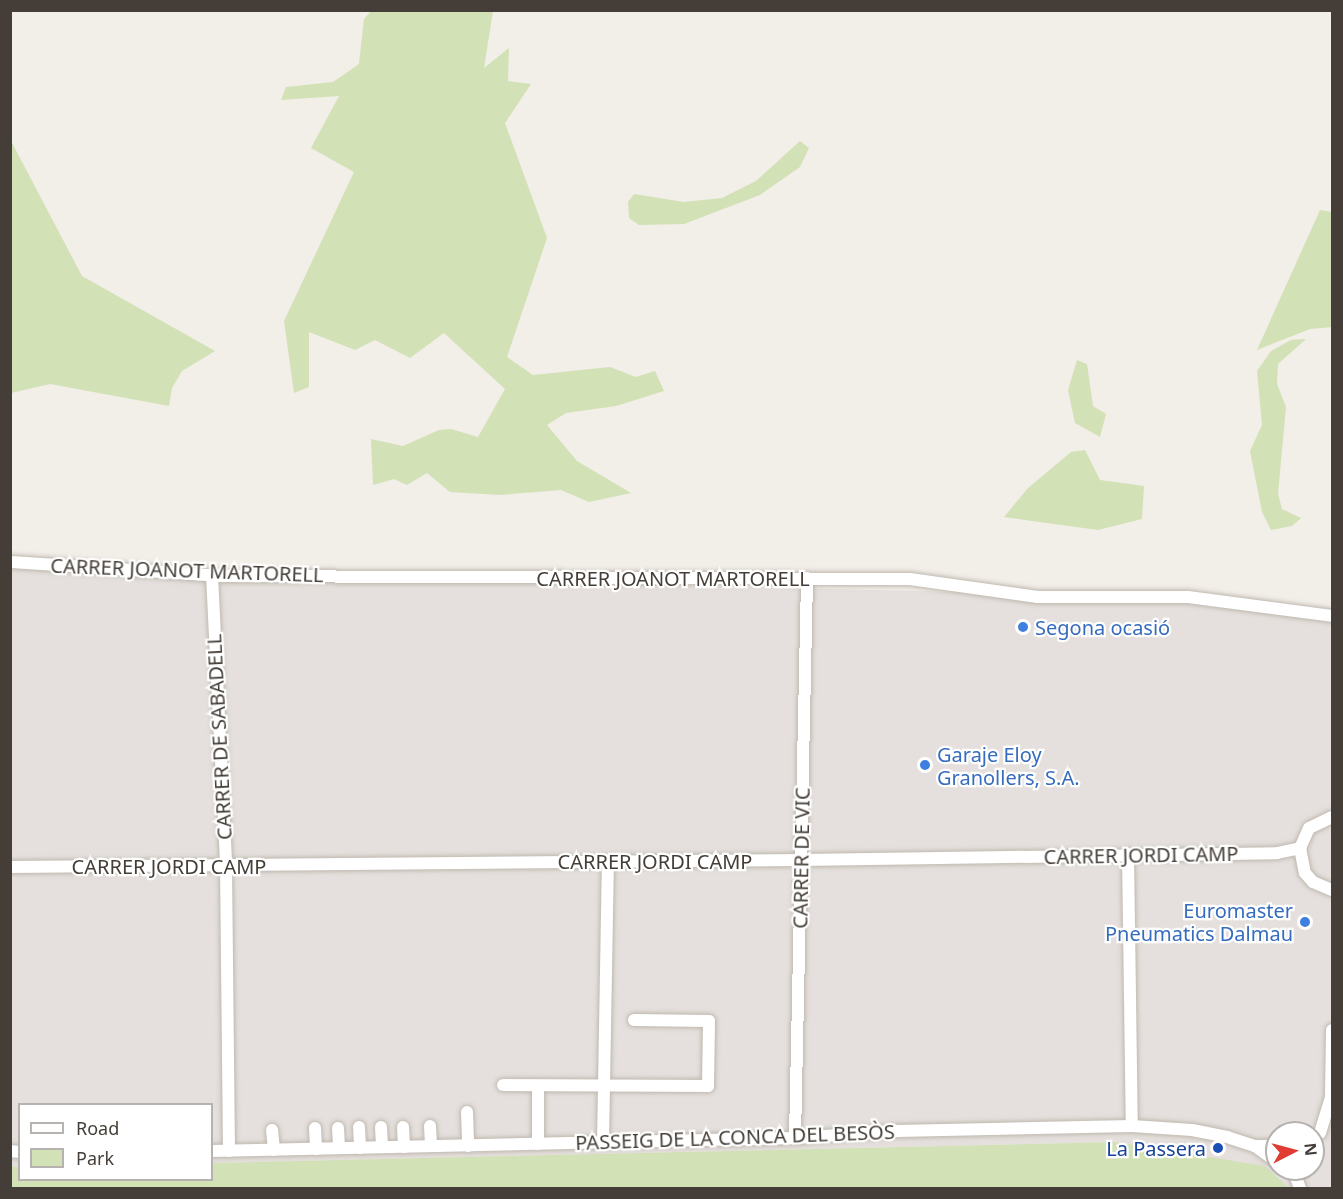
<!DOCTYPE html>
<html>
<head>
<meta charset="utf-8">
<style>
  body { margin:0 }
  #map { position:relative; width:1343px; height:1199px; overflow:hidden; background:#f2eee8; font-family:"Noto Sans",sans-serif }
  div>[style] { position:absolute }
  [style*='--x'] { left:calc(var(--x)*1px); top:calc(var(--y)*1px); width:calc(var(--w)*1px); rotate:calc(var(--a)*1deg) }
  .industrial>* { inset:0; background:#e5e0dd }
  .green>* { inset:0; background:#d2e1b6 }
  .roads { filter:drop-shadow(0 0 2px #bfb8af) drop-shadow(0 0 2px #bfb8af) }
  .minor>* { height:12px; margin:-6px; padding:0 6px; transform-origin:6px; border-radius:6px; background:#fff }
  .dots>* { width:16px; height:16px; translate:-50% -50%; box-sizing:border-box; border:3px solid #fff; border-radius:50% }
  span { translate:-50% -50%; white-space:nowrap; text-align:center; line-height:1.15; -webkit-text-stroke:4.5px #fff; paint-order:stroke }
  .street-label { font-size:20px; color:#453e38 }
  .shop-label { font-size:20px; color:#366cbe }
  .left { translate:0 -50%; text-align:left }
  .right { translate:-100% -50%; text-align:right }
  .transit-label { font-size:20px; color:#164399 }
  .frame { position:absolute; inset:0; border:12px solid #453e38; pointer-events:none }
  .legend { position:absolute; left:18px; top:1103px; width:195px; height:78px; box-sizing:border-box; background:#fff; border:2px solid #b5b2af; margin:0; padding:8px 10px; list-style:none; font-size:18px; color:#453e38 }
  .legend li { display:flex; align-items:center; gap:12px; height:30px }
  .legend b { width:30px; border:2px solid #b5b2af }
  .north { position:absolute; left:1265px; top:1121px; width:60px; height:60px; box-sizing:border-box; background:#fff; border:2px solid #b5b2af; border-radius:50%; rotate:84deg; font-size:16px; font-weight:700; line-height:24px; text-align:center; color:#453e38 }
  .north::after { content:''; display:block; margin:auto; width:21px; height:27px; background:#e03c31; clip-path:polygon(50% 0,100% 100%,50% 72%,0 100%) }
</style>
</head>
<body>
<div id="map">
  <div class="industrial">
    <i style="clip-path:polygon(evenodd,10px 562px,212px 575px,1188px 597px,1332px 616px,1332px 1188px,1289px 1188px,1114px 1142px,212px 1163px,212px 1104px,20px 1104px,19px 1167px,11px 1166px,10px 562px,1277px 1133px,1313px 1133px,1313px 1169px,1277px 1169px,1277px 1133px)"></i>
  </div>
  <div class="green">
    <i style="clip-path:polygon(371px 11px,493px 11px,484px 68px,509px 48px,508px 81px,531px 84px,505px 123px,547px 238px,507px 357px,533px 375px,610px 367px,636px 377px,655px 371px,664px 391px,616px 406px,566px 413px,547px 425px,577px 461px,631px 493px,589px 502px,561px 490px,500px 495px,450px 492px,427px 473px,407px 485px,394px 479px,373px 485px,371px 439px,403px 446px,439px 430px,451px 429px,478px 437px,505px 389px,444px 333px,410px 358px,375px 340px,355px 350px,309px 332px,309px 387px,294px 393px,284px 321px,354px 172px,311px 148px,339px 96px,281px 100px,286px 87px,333px 82px,359px 64px,364px 19px)"></i>
    <i style="clip-path:polygon(10px 139px,82px 276px,215px 351px,182px 371px,172px 388px,169px 406px,50px 384px,11px 393px)"></i>
    <i style="clip-path:polygon(800px 141px,809px 148px,800px 167px,760px 195px,684px 224px,639px 225px,629px 218px,628px 202px,634px 194px,684px 202px,722px 198px,756px 181px)"></i>
    <i style="clip-path:polygon(1320px 210px,1332px 212px,1332px 327px,1310px 329px,1257px 350px)"></i>
    <i style="clip-path:polygon(1306px 339px,1278px 364px,1277px 384px,1286px 407px,1278px 494px,1282px 509px,1301px 518px,1292px 526px,1271px 530px,1262px 512px,1250px 451px,1262px 425px,1257px 371px,1271px 351px,1291px 340px)"></i>
    <i style="clip-path:polygon(1077px 360px,1087px 364px,1093px 406px,1106px 414px,1100px 437px,1075px 423px,1068px 390px)"></i>
    <i style="clip-path:polygon(1085px 450px,1100px 480px,1144px 486px,1142px 519px,1098px 530px,1004px 517px,1028px 488px,1071px 452px)"></i>
    <i style="clip-path:polygon(1114px 1142px,1265px 1166px,1289px 1188px,10px 1188px,11px 1166px,19px 1167px,20px 1180px,212px 1180px,212px 1163px)"></i>
  </div>
  <div class="roads">
    <div class="minor">
      <i style="--x:10;--y:562;--w:210;--a:3.8"></i>
      <i style="--x:220;--y:576;--w:690;--a:0.25"></i>
      <i style="--x:910;--y:579;--w:129;--a:8"></i>
      <i style="--x:1038;--y:597;--w:150;--a:0"></i>
      <i style="--x:1188;--y:597;--w:145;--a:7.5"></i>
      <i style="--x:212;--y:575;--w:291;--a:87.2"></i>
      <i style="--x:226;--y:866;--w:285;--a:89.4"></i>
      <i style="--x:1332;--y:817;--w:25;--a:154"></i>
      <i style="--x:1309;--y:828;--w:22;--a:114"></i>
      <i style="--x:1300;--y:848;--w:25;--a:79"></i>
      <i style="--x:1305;--y:873;--w:12;--a:48"></i>
      <i style="--x:1313;--y:882;--w:21;--a:23"></i>
      <i style="--x:1128;--y:854;--w:272;--a:89.2"></i>
      <i style="--x:10;--y:867;--w:791;--a:-0.51"></i>
      <i style="--x:801;--y:860;--w:476;--a:-0.8"></i>
      <i style="--x:1277;--y:853;--w:24;--a:-12"></i>
      <i style="--x:503;--y:1085;--w:205;--a:0.3"></i>
      <i style="--x:708;--y:1086;--w:65;--a:-89.1"></i>
      <i style="--x:709;--y:1021;--w:75;--a:-179.2"></i>
      <i style="--x:467;--y:1112;--w:34;--a:88"></i>
      <i style="--x:430;--y:1126;--w:20;--a:87"></i>
      <i style="--x:359;--y:1127;--w:21;--a:87"></i>
      <i style="--x:381;--y:1127;--w:20;--a:87"></i>
      <i style="--x:403;--y:1127;--w:20;--a:87"></i>
      <i style="--x:315;--y:1128;--w:21;--a:87"></i>
      <i style="--x:338;--y:1128;--w:20;--a:87"></i>
      <i style="--x:272;--y:1130;--w:20;--a:84"></i>
      <i style="--x:1320;--y:1133;--w:39;--a:-73"></i>
      <i style="--x:1331;--y:1096;--w:66;--a:-89.1"></i>
      <i style="--x:795;--y:1138;--w:560;--a:-88.77"></i>
      <i style="--x:603;--y:1143;--w:282;--a:-89"></i>
      <i style="--x:538;--y:1144;--w:58;--a:-90"></i>
      <i style="--x:1255;--y:1146;--w:22;--a:0"></i>
      <i style="--x:10;--y:1151;--w:10;--a:6"></i>
      <i style="--x:212;--y:1151;--w:583;--a:-1.28"></i>
      <i style="--x:795;--y:1138;--w:102;--a:-3.9"></i>
      <i style="--x:897;--y:1131;--w:235;--a:-1.2"></i>
      <i style="--x:1132;--y:1126;--w:60;--a:3.8"></i>
      <i style="--x:1192;--y:1130;--w:36;--a:11"></i>
      <i style="--x:1227;--y:1137;--w:29;--a:18"></i>
      <i style="--x:1255;--y:1146;--w:27;--a:36"></i>
      <i style="--x:1293;--y:1169;--w:20;--a:70"></i>
    </div>
  </div>
  <div class="dots">
    <i style="left:1023px;top:627px;background:#3f7fe0"></i>
    <i style="left:925px;top:765px;background:#3f7fe0"></i>
    <i style="left:1305px;top:922px;background:#3f7fe0"></i>
    <i style="left:1218px;top:1148px;background:#1a4fb4"></i>
  </div>
  <div class="street-label">
    <span style="left:187px;top:570px;rotate:2deg">CARRER JOANOT MARTORELL</span>
    <span style="left:673px;top:578px">CARRER JOANOT MARTORELL</span>
    <span style="left:219px;top:737px;rotate:-93deg">CARRER DE SABADELL</span>
    <span style="left:1141px;top:855px;rotate:-1deg">CARRER JORDI CAMP</span>
    <span style="left:801px;top:858px;rotate:-89deg">CARRER DE VIC</span>
    <span style="left:655px;top:861px">CARRER JORDI CAMP</span>
    <span style="left:169px;top:866px">CARRER JORDI CAMP</span>
    <span style="left:735px;top:1137px;rotate:-2deg">PASSEIG DE LA CONCA DEL BESÒS</span>
  </div>
  <div class="shop-label">
    <span class="left" style="left:1035px;top:627px">Segona ocasió</span>
    <span class="left" style="left:937px;top:766px">Garaje Eloy<br>Granollers, S.A.</span>
    <span class="right" style="left:1293px;top:922px">Euromaster<br>Pneumatics Dalmau</span>
  </div>
  <div class="transit-label">
    <span class="right" style="left:1206px;top:1148px">La Passera</span>
  </div>
  <div class="frame"></div>
  <ul class="legend">
  <li><b style="height:8px;background:#fff"></b>Road</li>
  <li><b style="height:16px;background:#d2e1b6"></b>Park</li>
  </ul>
  <div class="north">N</div>
</div>
</body>
</html>
